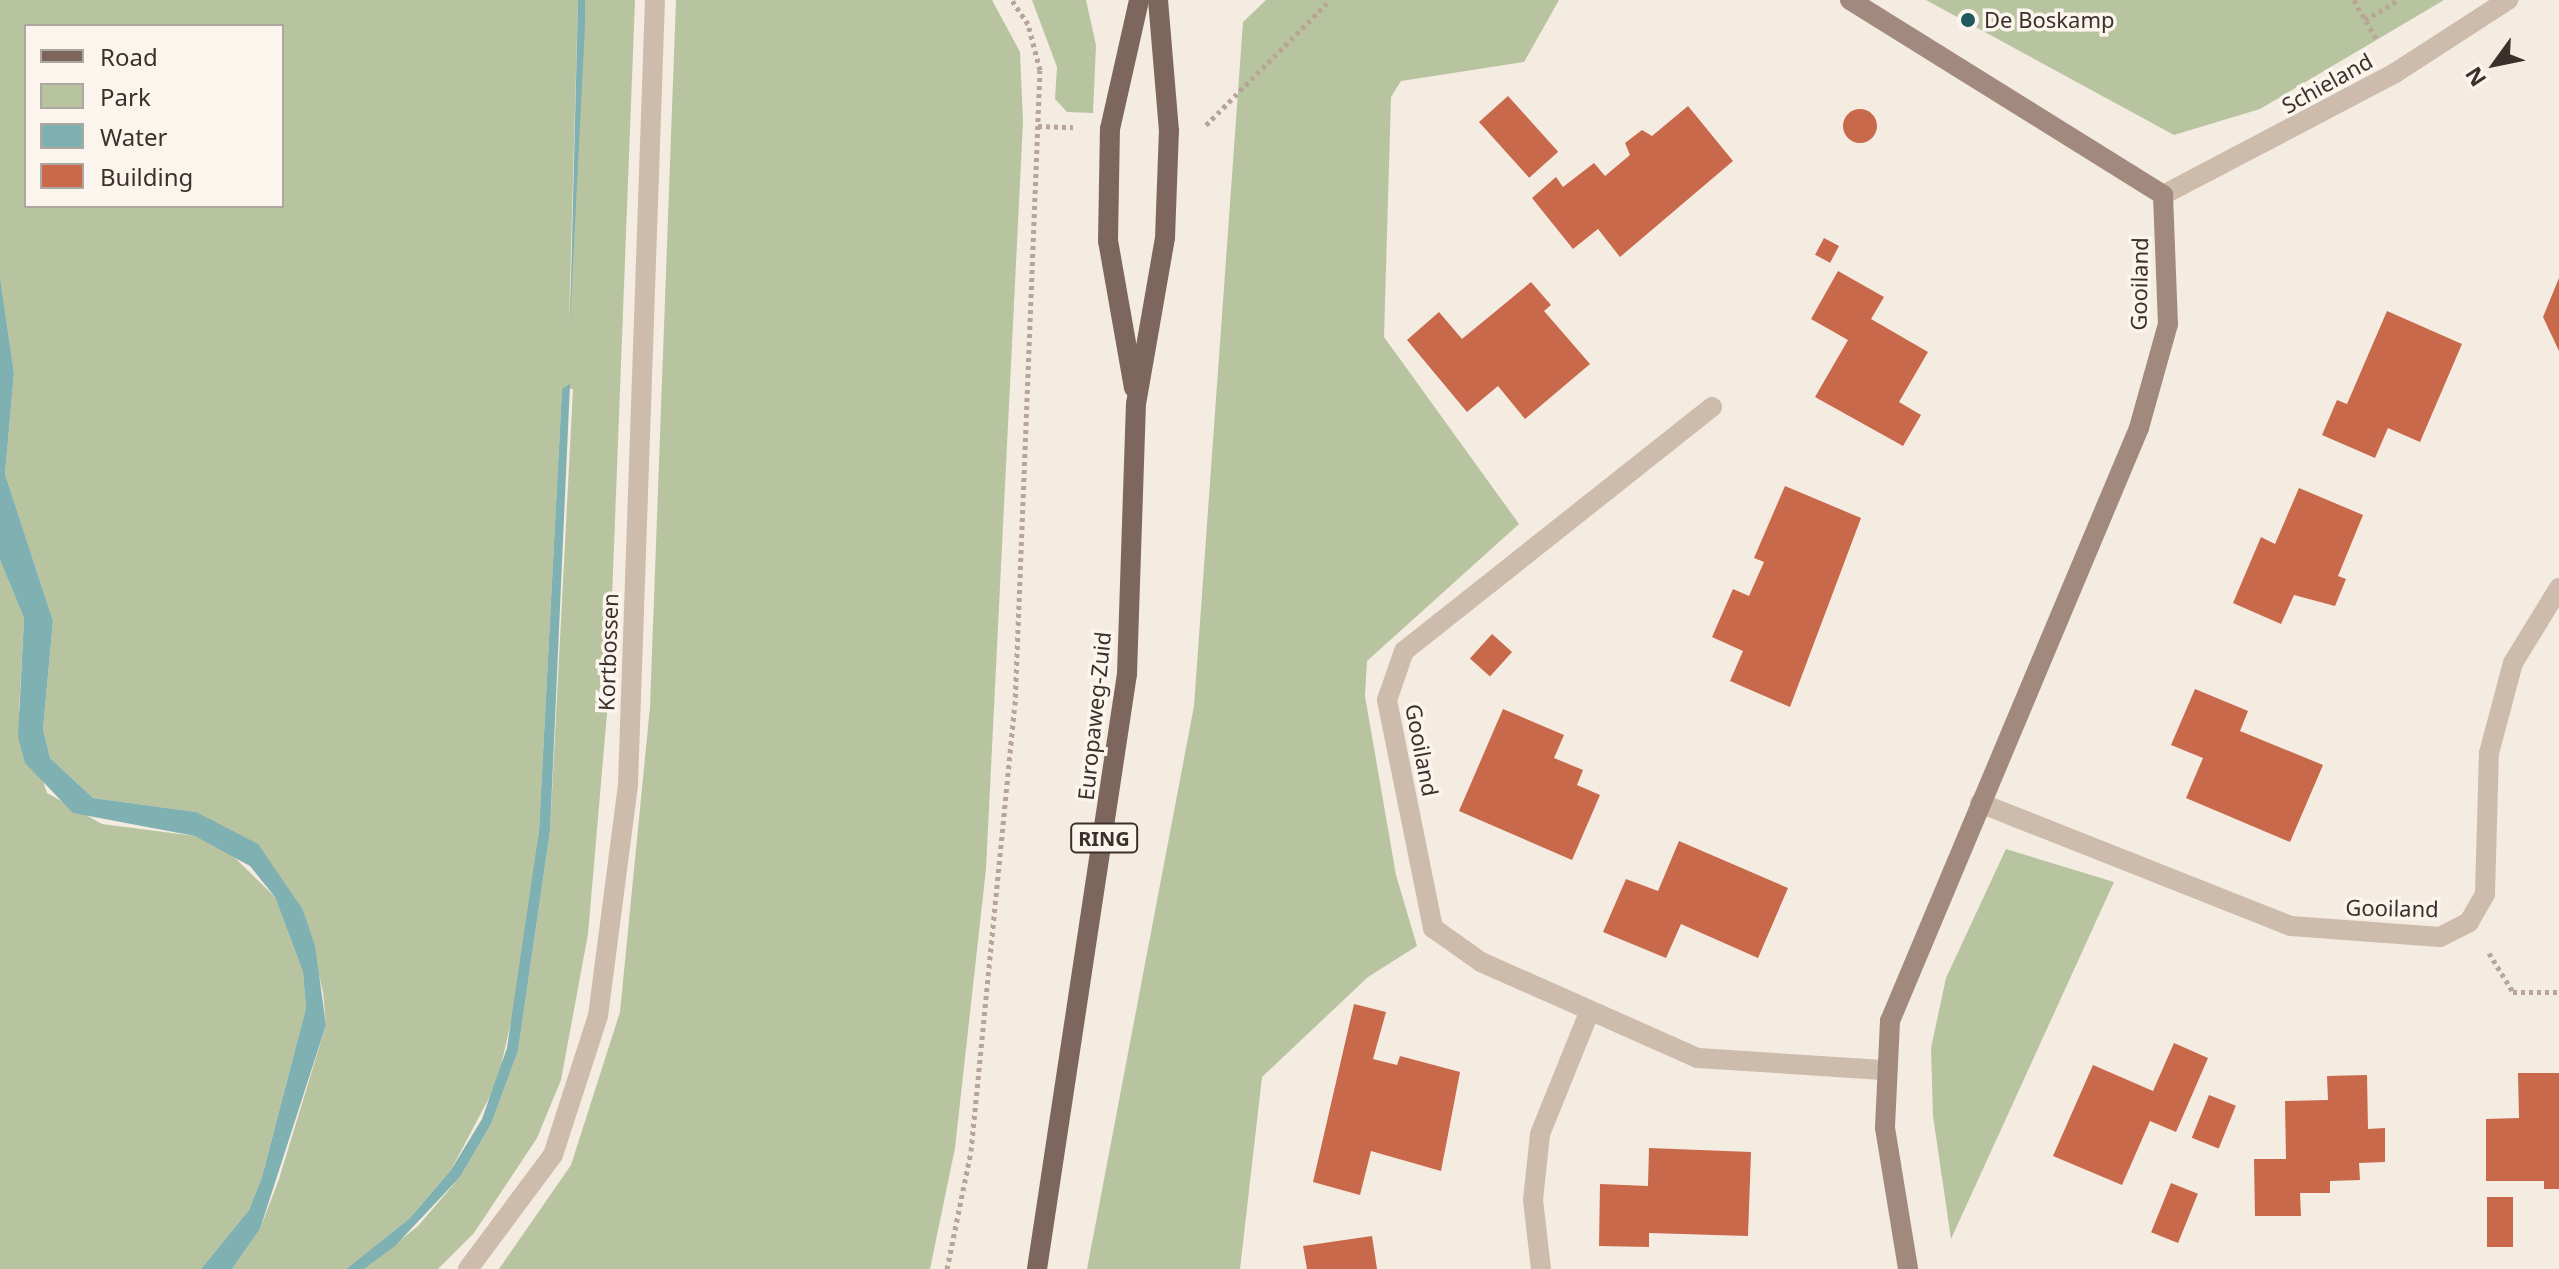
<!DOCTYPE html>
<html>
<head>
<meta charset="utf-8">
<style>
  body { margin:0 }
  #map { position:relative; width:2559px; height:1269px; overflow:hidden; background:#f4ebe1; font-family:"Noto Sans",sans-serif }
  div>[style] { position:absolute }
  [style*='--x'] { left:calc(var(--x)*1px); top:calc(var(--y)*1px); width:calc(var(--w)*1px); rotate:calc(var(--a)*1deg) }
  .green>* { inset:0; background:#b8c4a0 }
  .water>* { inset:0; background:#7fb0b2 }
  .building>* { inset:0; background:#c8694b; transform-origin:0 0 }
  .round { border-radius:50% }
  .path>* { height:5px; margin-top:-2.5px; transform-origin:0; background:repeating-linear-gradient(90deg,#b9a596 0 4px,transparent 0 8px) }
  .street>* { height:20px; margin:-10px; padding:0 10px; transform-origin:10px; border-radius:10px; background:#cdbbac }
  .secondary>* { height:20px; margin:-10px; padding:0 10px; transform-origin:10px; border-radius:10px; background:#a18a7d }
  .primary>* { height:20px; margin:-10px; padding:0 10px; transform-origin:10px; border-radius:10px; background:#7d675c }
  .dots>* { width:22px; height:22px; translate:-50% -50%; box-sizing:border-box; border:4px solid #fbf5ee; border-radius:50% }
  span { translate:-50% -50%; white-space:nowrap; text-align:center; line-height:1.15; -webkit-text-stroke:7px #fbf5ee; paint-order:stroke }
  .shield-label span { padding:2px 6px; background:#fbf5ee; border:2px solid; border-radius:6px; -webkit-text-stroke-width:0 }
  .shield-label { font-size:20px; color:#3b302b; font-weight:700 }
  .poi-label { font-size:22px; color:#3b302b }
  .left { translate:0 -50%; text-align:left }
  .street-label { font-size:22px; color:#3b302b }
  .legend { position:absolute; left:24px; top:24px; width:260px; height:184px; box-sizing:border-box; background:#fbf5ee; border:2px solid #aea6a0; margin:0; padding:10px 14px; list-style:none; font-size:24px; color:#3b302b }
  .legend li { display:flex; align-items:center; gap:16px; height:40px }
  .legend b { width:40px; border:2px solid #aea6a0 }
  .north { position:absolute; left:2455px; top:24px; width:80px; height:80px; -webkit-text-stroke:6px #fbf5ee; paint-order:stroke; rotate:237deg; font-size:22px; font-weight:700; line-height:32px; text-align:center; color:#3b302b }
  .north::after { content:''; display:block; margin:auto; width:28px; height:36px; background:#3b302b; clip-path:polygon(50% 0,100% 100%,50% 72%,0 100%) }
</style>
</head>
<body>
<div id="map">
  <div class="green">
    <i style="clip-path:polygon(evenodd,0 0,578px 0,569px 323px,585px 0,635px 0,608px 702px,588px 934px,561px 1080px,537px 1138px,474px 1233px,438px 1269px,364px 1269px,418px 1226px,460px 1177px,491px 1124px,518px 1051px,550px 831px,573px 389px,562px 389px,539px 831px,523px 970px,497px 1083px,451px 1170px,410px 1218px,346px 1269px,232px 1269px,260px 1229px,279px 1179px,326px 1025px,323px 992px,303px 910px,196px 812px,93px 798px,50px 758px,43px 729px,53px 621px,5px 474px,14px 373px,0 277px,0 0,26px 26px,282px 26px,282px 206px,26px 206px,26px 26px)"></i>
    <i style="clip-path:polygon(676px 0,992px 0,1020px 52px,1023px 122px,986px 869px,955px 1148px,930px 1269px,499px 1269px,571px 1165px,620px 1012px,650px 707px)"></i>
    <i style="clip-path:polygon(1032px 0,1086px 0,1096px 45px,1093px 113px,1067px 112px,1055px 99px,1057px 67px)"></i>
    <i style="clip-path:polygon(1266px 0,1559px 0,1524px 62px,1401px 81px,1391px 97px,1384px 337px,1519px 524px,1367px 661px,1365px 696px,1396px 875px,1417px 946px,1368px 977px,1262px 1077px,1240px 1269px,1087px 1269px,1194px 706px,1243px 22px)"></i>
    <i style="clip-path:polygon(1926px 0,2444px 0,2260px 109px,2174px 135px)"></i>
    <i style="clip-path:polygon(0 560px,24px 618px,19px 710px,47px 793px,102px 824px,195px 836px,225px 848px,275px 897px,303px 972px,306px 1008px,262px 1177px,249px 1210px,201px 1269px,0 1269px)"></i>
    <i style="clip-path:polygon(2006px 849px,2114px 882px,1951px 1239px,1933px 1116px,1931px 1048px,1946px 978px)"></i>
  </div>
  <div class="water">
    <i style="clip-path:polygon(578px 0,585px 0,585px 25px,570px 324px)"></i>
    <i style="clip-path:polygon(0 277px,14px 373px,5px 474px,53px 621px,43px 729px,50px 758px,93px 798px,196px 812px,258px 844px,303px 910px,315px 946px,326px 1025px,260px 1229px,232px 1269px,201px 1269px,249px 1210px,262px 1177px,306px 1008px,303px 972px,275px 897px,250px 866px,195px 836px,73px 813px,25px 763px,18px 737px,24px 618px,0 560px)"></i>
    <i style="clip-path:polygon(570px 384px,550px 831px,518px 1051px,491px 1124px,460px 1177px,395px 1246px,364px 1269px,346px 1269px,410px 1218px,451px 1170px,482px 1119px,507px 1048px,539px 831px,562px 389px)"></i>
  </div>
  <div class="building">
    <i style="left:1508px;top:96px;width:75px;height:39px;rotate:48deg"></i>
    <i style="clip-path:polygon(1688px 106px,1733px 161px,1620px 257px,1598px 229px,1573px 249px,1532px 198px,1556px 177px,1563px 187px,1594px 163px,1605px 176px,1630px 155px,1625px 143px,1642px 130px,1652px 136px)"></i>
    <i class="round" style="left:1843px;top:109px;width:34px;height:34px"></i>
    <i style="left:1824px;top:238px;width:17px;height:19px;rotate:28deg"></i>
    <i style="clip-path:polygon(1838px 271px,1884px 297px,1871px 319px,1928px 352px,1899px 402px,1921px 415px,1903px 446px,1815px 397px,1848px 340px,1811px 319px)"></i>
    <i style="clip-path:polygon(2559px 278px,2559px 351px,2543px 317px)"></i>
    <i style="clip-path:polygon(1531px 282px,1551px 305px,1544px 311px,1590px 364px,1525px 419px,1498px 386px,1467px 412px,1407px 340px,1439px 312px,1462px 339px)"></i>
    <i style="clip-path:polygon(2387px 311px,2462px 344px,2420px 442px,2388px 428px,2375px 458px,2322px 435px,2337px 400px,2347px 404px)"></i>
    <i style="clip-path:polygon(1785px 486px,1861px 518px,1790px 707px,1730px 681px,1743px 651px,1712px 637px,1733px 589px,1749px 596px,1764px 562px,1754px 558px)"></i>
    <i style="clip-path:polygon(2299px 488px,2363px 515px,2338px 576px,2346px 579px,2335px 606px,2294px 595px,2281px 624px,2233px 603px,2261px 537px,2275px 544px)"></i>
    <i style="left:1492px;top:634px;width:27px;height:33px;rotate:42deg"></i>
    <i style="clip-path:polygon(2195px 689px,2248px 711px,2240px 731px,2323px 765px,2290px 842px,2186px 798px,2203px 758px,2171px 745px)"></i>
    <i style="clip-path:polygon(1503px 709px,1564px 735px,1554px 758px,1583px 770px,1577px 785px,1600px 795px,1572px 860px,1459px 811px)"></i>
    <i style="clip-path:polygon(1679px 841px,1788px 888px,1758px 958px,1681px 924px,1666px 958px,1603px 932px,1626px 879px,1658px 891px)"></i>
    <i style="clip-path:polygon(1354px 1004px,1386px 1012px,1373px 1059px,1397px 1065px,1400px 1056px,1460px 1072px,1441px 1171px,1371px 1151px,1360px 1195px,1313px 1182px)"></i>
    <i style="clip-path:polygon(2174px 1043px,2208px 1058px,2176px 1132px,2150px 1121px,2122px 1185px,2053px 1156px,2093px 1065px,2153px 1091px)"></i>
    <i style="clip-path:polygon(2518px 1073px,2559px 1073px,2559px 1189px,2544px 1189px,2544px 1181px,2486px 1181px,2486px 1119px,2519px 1118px)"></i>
    <i style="clip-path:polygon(2367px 1075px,2368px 1129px,2385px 1128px,2385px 1162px,2359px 1163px,2360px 1180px,2330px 1181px,2330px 1193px,2300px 1193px,2301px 1216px,2255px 1216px,2254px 1159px,2286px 1159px,2285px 1101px,2328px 1100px,2327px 1076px)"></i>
    <i style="left:2209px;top:1095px;width:29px;height:46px;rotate:22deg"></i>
    <i style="clip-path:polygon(1649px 1148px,1751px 1152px,1748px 1236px,1649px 1233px,1649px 1247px,1599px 1246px,1600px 1184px,1648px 1186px)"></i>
    <i style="left:2171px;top:1183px;width:29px;height:53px;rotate:22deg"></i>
    <i style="left:2487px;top:1197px;width:26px;height:50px"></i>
    <i style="clip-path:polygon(1372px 1236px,1377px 1269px,1307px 1269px,1303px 1246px)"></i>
  </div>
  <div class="path">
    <i style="--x:2354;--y:0;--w:46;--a:60.1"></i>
    <i style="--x:2365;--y:20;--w:39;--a:-31"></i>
    <i style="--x:1206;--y:125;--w:176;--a:-45.2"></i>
    <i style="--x:1038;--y:126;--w:35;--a:2"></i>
    <i style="--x:2489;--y:953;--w:46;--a:58.4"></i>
    <i style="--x:2513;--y:992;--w:46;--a:0"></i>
    <i style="--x:947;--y:1269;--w:120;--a:-78.5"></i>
    <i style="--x:971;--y:1151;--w:448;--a:-84.4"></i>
    <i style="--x:1015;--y:705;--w:635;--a:-87.75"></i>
    <i style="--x:1040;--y:70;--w:48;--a:-104.6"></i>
    <i style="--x:1028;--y:24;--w:29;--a:-124"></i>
  </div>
  <div class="street">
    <i style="--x:2163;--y:195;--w:262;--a:-27.7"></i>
    <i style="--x:2395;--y:73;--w:135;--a:-32.9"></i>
    <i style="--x:1712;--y:407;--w:393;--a:141.6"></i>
    <i style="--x:1404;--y:651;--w:52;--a:109.1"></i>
    <i style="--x:1387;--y:700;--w:233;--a:78.6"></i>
    <i style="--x:1433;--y:928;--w:59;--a:35.3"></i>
    <i style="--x:1481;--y:962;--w:237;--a:23.9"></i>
    <i style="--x:1698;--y:1058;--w:185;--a:3.7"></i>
    <i style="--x:1980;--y:803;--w:334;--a:21.6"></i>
    <i style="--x:2291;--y:926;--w:149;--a:4.2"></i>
    <i style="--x:2440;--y:937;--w:33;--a:-27"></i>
    <i style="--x:2469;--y:922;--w:32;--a:-60"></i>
    <i style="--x:2485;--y:894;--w:141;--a:-88.4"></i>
    <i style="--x:2489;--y:753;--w:93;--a:-75.1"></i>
    <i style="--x:2513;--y:663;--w:88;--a:-58.5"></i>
    <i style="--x:468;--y:1269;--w:142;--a:-53.3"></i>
    <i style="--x:553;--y:1155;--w:146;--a:-72.1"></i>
    <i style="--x:598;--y:1016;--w:234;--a:-82.6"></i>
    <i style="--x:628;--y:784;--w:784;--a:-88.03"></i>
    <i style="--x:1541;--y:1269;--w:69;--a:-96.6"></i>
    <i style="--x:1533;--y:1200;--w:66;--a:-83.9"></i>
    <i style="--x:1540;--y:1134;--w:131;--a:-68"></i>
  </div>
  <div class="secondary">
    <i style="--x:1850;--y:0;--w:369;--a:31.9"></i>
    <i style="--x:2163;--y:195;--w:129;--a:87.8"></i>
    <i style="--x:2168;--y:324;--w:108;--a:105.6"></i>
    <i style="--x:2139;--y:428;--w:643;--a:112.78"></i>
    <i style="--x:1890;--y:1021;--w:107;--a:92.7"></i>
    <i style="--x:1885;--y:1128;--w:143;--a:80.7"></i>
  </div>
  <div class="primary">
    <i style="--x:1134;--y:388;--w:149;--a:-100"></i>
    <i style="--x:1108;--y:241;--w:112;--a:-89"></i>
    <i style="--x:1110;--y:129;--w:132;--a:-77.3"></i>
    <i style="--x:1037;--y:1269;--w:602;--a:-81.4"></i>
    <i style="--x:1127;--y:674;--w:270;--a:-88.1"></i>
    <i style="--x:1136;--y:404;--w:169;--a:-80.1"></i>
    <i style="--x:1165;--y:238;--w:107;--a:-87.9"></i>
    <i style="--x:1169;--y:131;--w:131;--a:-94.8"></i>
  </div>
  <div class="dots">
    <i style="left:1968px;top:20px;background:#1f5a5e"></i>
  </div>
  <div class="shield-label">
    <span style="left:1104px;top:838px">RING</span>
  </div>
  <div class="poi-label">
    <span class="left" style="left:1984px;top:20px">De Boskamp</span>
  </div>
  <div class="street-label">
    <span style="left:2327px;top:83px;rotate:-29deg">Schieland</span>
    <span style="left:2139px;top:284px;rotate:-89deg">Gooiland</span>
    <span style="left:608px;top:652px;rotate:-88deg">Kortbossen</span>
    <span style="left:1094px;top:716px;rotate:-84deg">Europaweg-Zuid</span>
    <span style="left:1422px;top:750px;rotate:79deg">Gooiland</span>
    <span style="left:2392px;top:908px;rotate:1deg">Gooiland</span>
  </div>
  <ul class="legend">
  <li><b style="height:10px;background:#7d675c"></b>Road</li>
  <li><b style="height:22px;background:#b8c4a0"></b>Park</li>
  <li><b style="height:22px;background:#7fb0b2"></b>Water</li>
  <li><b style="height:22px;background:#c8694b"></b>Building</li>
  </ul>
  <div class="north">N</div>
</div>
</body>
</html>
